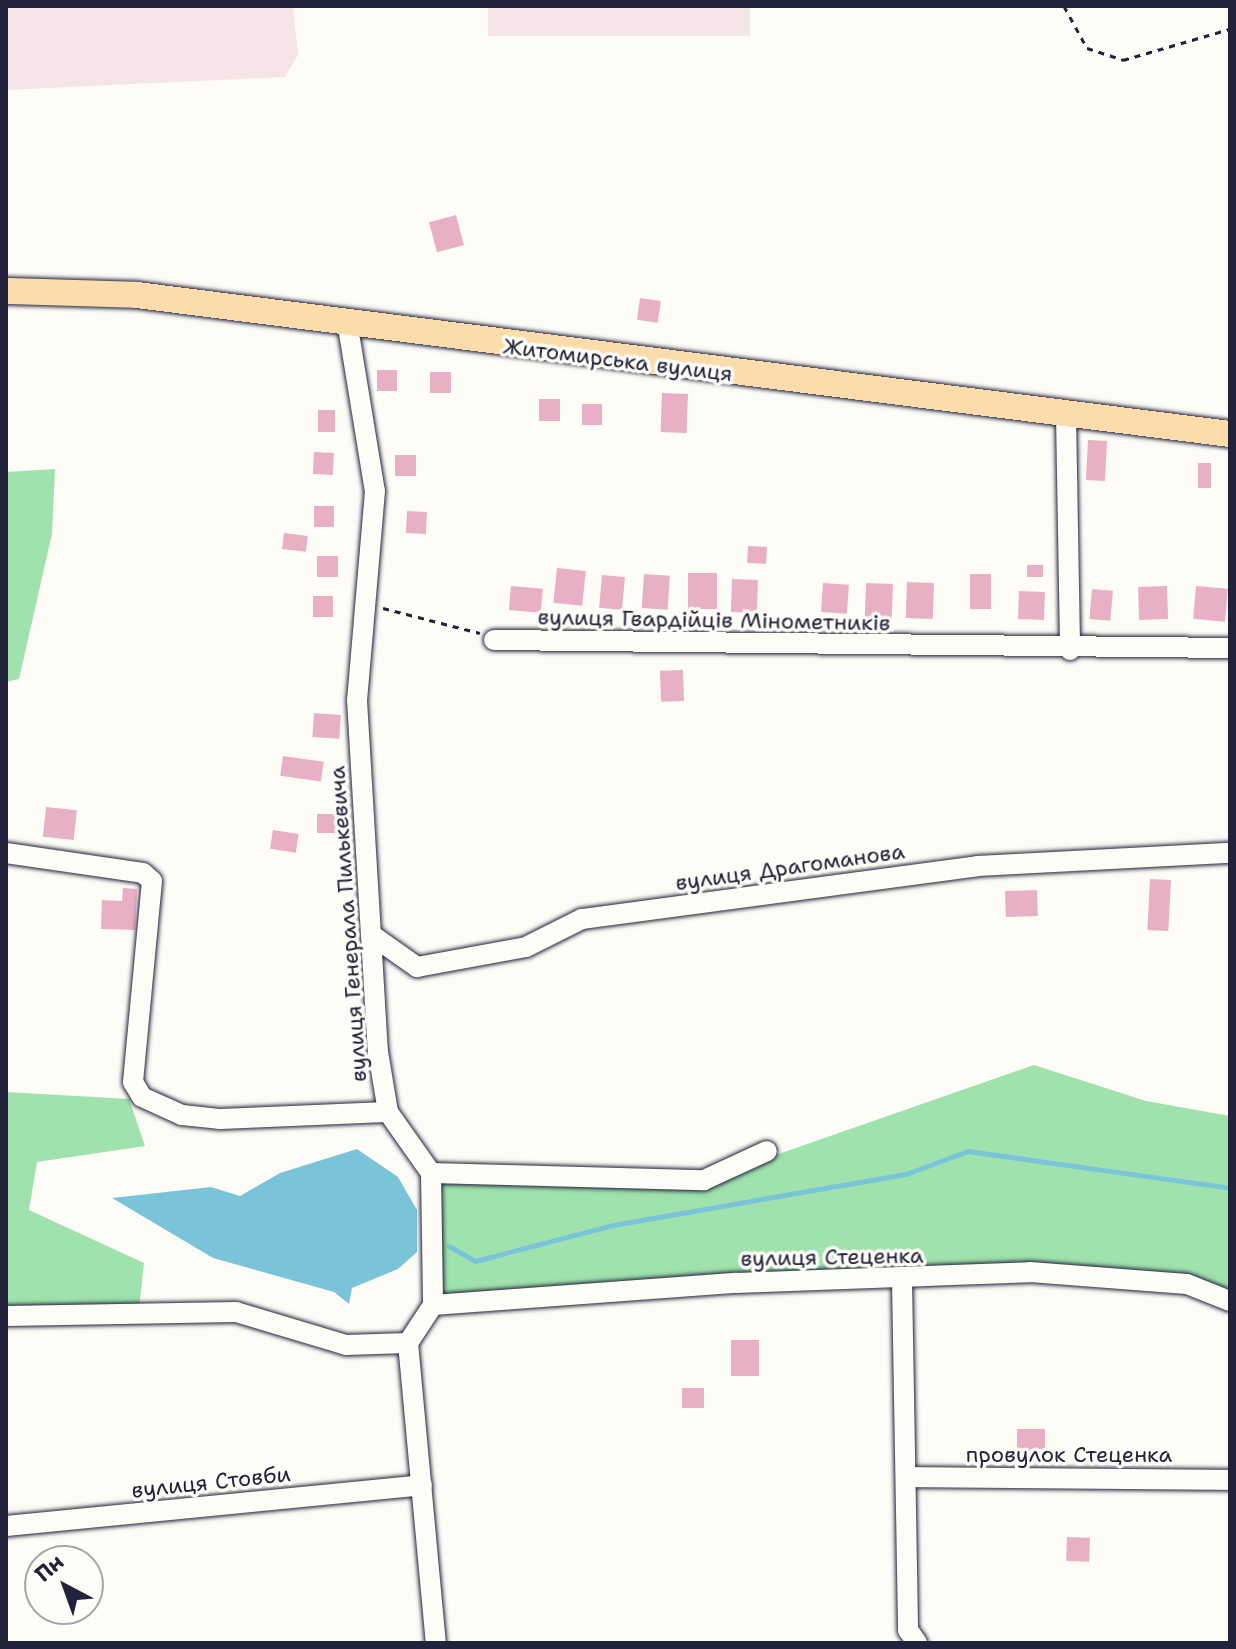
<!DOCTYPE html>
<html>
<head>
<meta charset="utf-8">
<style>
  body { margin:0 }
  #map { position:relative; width:1236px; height:1649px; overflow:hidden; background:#fdfcf7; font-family:"Shantell Sans",sans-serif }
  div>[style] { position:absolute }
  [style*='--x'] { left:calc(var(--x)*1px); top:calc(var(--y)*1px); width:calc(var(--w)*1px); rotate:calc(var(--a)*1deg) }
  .built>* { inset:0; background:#f6e5e8; transform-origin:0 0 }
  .green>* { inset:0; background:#9fe2ad }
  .water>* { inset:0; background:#7ac4da }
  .stream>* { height:5px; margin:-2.5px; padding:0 2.5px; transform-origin:2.5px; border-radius:2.5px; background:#7ac4da }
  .building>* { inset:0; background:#e7b0c5; transform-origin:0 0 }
  .path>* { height:3px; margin-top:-1.5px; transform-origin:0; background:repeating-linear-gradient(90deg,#22223b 0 6px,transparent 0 12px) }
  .roads { filter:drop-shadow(0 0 2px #22223b) drop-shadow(0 0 2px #22223b) }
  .minor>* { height:20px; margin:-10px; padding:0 10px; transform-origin:10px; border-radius:10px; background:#fdfcf7 }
  .major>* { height:26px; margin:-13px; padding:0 13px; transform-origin:13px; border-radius:13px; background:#fddcac }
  span { translate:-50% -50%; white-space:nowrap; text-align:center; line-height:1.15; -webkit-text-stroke:7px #fdfcf7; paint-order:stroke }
  .street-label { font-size:22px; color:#22223b }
  .frame { position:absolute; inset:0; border:8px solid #22223b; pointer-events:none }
  .north { position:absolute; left:24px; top:1545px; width:80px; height:80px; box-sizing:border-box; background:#fdfcf7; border:2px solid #a5a5ac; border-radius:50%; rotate:319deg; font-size:22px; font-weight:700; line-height:32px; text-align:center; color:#22223b }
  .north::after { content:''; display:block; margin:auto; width:28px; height:36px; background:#22223b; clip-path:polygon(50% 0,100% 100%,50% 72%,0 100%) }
</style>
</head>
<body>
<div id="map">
  <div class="built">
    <i style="clip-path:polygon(6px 6px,293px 6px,298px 55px,285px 77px,6px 90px)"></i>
    <i style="left:488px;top:6px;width:262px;height:30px"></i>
  </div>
  <div class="green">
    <i style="clip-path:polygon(55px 469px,52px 534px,19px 679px,6px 682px,6px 472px)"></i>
    <i style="clip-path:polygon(1034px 1065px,1146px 1101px,1230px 1116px,1230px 1301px,1187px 1284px,1030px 1272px,433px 1305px,431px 1173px,704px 1180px)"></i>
    <i style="clip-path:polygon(6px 1092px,129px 1099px,145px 1146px,37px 1162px,29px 1210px,144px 1263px,139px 1309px,6px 1316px)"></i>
  </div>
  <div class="water">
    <i style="clip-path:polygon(357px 1149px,398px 1177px,417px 1210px,417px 1252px,398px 1269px,352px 1288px,349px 1304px,334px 1292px,213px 1258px,112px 1198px,211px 1187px,240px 1196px,280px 1173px)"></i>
  </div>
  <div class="stream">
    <i style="--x:449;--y:1246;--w:30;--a:30"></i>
    <i style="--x:475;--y:1261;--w:143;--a:-14.6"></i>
    <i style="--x:613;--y:1225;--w:297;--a:-9.9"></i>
    <i style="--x:906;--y:1174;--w:66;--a:-20.4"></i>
    <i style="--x:968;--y:1151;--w:265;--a:8"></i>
  </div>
  <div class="building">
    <i style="left:456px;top:215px;width:31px;height:28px;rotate:75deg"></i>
    <i style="left:640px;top:298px;width:21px;height:22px;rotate:8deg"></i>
    <i style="left:377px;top:370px;width:20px;height:21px"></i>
    <i style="left:430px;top:372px;width:21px;height:21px"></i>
    <i style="left:662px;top:393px;width:26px;height:39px;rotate:2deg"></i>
    <i style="left:539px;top:399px;width:21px;height:22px"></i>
    <i style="left:582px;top:404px;width:20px;height:21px"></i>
    <i style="left:318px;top:410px;width:17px;height:22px"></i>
    <i style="left:1088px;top:440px;width:19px;height:40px;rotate:3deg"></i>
    <i style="left:314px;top:452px;width:20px;height:22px;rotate:3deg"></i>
    <i style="left:395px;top:455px;width:21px;height:21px"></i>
    <i style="left:1198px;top:463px;width:13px;height:25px"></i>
    <i style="left:314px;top:506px;width:20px;height:21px"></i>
    <i style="left:407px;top:511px;width:20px;height:22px;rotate:3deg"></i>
    <i style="left:284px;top:533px;width:24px;height:16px;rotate:7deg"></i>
    <i style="left:748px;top:546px;width:19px;height:17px;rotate:3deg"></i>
    <i style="left:317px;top:556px;width:21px;height:21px"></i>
    <i style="left:1027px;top:565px;width:16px;height:12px"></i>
    <i style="left:557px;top:568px;width:29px;height:35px;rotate:6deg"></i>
    <i style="left:688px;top:573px;width:29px;height:36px"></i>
    <i style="left:644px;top:574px;width:26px;height:34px;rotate:4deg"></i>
    <i style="left:970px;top:574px;width:21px;height:35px"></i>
    <i style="left:602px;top:575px;width:23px;height:33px;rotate:5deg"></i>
    <i style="left:732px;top:579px;width:26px;height:33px;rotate:2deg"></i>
    <i style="left:907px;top:582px;width:27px;height:36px;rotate:2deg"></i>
    <i style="left:823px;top:583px;width:26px;height:29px;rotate:4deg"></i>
    <i style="left:866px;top:583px;width:27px;height:34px;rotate:2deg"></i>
    <i style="left:511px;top:586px;width:32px;height:24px;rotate:5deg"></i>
    <i style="left:1167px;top:586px;width:33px;height:29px;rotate:88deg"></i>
    <i style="left:1196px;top:586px;width:32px;height:33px;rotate:5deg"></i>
    <i style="left:1092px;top:589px;width:21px;height:30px;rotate:5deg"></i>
    <i style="left:1019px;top:591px;width:26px;height:28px;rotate:2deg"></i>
    <i style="left:313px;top:596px;width:20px;height:21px"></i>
    <i style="left:683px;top:670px;width:31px;height:23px;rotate:88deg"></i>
    <i style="left:314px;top:713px;width:27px;height:24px;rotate:4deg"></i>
    <i style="left:283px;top:756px;width:41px;height:20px;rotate:8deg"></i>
    <i style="left:46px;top:807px;width:31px;height:30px;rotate:6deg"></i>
    <i style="left:317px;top:814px;width:23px;height:19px"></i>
    <i style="left:273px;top:830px;width:26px;height:19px;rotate:9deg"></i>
    <i style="left:1150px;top:879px;width:21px;height:51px;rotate:3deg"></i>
    <i style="clip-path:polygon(123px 888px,137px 889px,135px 930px,101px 929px,102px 900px,122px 901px)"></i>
    <i style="left:1037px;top:890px;width:26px;height:32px;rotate:88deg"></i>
    <i style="left:759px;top:1340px;width:36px;height:28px;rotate:90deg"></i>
    <i style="left:682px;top:1388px;width:22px;height:20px"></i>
    <i style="left:1017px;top:1429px;width:28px;height:24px"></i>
    <i style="left:1067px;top:1537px;width:23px;height:24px;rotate:2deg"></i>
  </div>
  <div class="path">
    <i style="--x:1064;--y:6;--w:48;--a:61.3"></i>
    <i style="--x:1087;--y:48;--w:38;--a:18"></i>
    <i style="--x:1123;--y:60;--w:111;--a:-16.2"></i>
    <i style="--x:383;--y:608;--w:100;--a:14.5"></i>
  </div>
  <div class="roads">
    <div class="minor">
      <i style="--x:348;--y:327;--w:166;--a:80.7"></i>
      <i style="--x:375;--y:491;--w:210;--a:94.9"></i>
      <i style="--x:357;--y:700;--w:353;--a:86.6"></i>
      <i style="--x:378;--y:1052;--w:61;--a:80.5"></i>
      <i style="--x:388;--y:1112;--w:75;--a:54.8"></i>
      <i style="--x:431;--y:1173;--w:132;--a:89.1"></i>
      <i style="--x:433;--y:1305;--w:45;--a:123.3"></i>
      <i style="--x:408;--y:1343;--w:301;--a:84.7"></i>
      <i style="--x:1066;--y:415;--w:235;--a:89"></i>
      <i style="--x:494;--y:640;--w:736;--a:0.62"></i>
      <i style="--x:6;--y:853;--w:138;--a:8.3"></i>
      <i style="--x:143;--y:873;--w:12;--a:42"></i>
      <i style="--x:152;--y:881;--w:202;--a:95.4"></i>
      <i style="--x:133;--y:1082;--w:17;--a:59"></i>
      <i style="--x:142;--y:1097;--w:44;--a:24.2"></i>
      <i style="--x:182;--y:1115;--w:37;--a:6"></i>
      <i style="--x:219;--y:1119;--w:169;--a:-2.4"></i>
      <i style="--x:373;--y:936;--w:54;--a:35.2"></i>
      <i style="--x:417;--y:967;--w:111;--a:-10.4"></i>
      <i style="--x:526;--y:947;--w:63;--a:-26.6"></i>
      <i style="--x:582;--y:919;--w:400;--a:-7.6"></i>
      <i style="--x:978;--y:866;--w:252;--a:-3"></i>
      <i style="--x:431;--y:1173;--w:273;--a:1.5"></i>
      <i style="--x:704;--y:1180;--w:69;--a:-24.7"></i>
      <i style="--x:902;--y:1281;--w:349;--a:89"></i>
      <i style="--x:908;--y:1630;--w:16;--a:55"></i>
      <i style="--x:433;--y:1305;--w:304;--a:-4.2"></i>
      <i style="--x:736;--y:1283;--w:294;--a:-2.1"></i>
      <i style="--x:1030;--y:1272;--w:157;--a:4.4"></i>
      <i style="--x:1187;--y:1284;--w:46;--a:21.6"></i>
      <i style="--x:6;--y:1316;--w:230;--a:-1"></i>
      <i style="--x:236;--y:1312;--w:115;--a:16.7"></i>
      <i style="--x:346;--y:1345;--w:62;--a:-1.8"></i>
      <i style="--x:908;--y:1477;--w:322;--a:0.5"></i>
      <i style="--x:6;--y:1526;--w:418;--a:-5.6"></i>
    </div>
    <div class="major">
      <i style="--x:6;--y:291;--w:131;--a:1.7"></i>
      <i style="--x:137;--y:295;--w:1102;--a:7.25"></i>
    </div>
  </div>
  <div class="street-label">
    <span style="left:618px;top:360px;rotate:7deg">Житомирська вулиця</span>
    <span style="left:714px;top:620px;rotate:1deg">вулиця Гвардійців Мінометників</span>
    <span style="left:790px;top:867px;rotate:-8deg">вулиця Драгоманова</span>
    <span style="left:348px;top:924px;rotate:-94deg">вулиця Генерала Пилькевича</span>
    <span style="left:832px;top:1257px;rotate:-1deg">вулиця Стеценка</span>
    <span style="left:1069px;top:1455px">провулок Стеценка</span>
    <span style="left:211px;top:1482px;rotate:-6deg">вулиця Стовби</span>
  </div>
  <div class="frame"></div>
  <div class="north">Пн</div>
</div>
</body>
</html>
